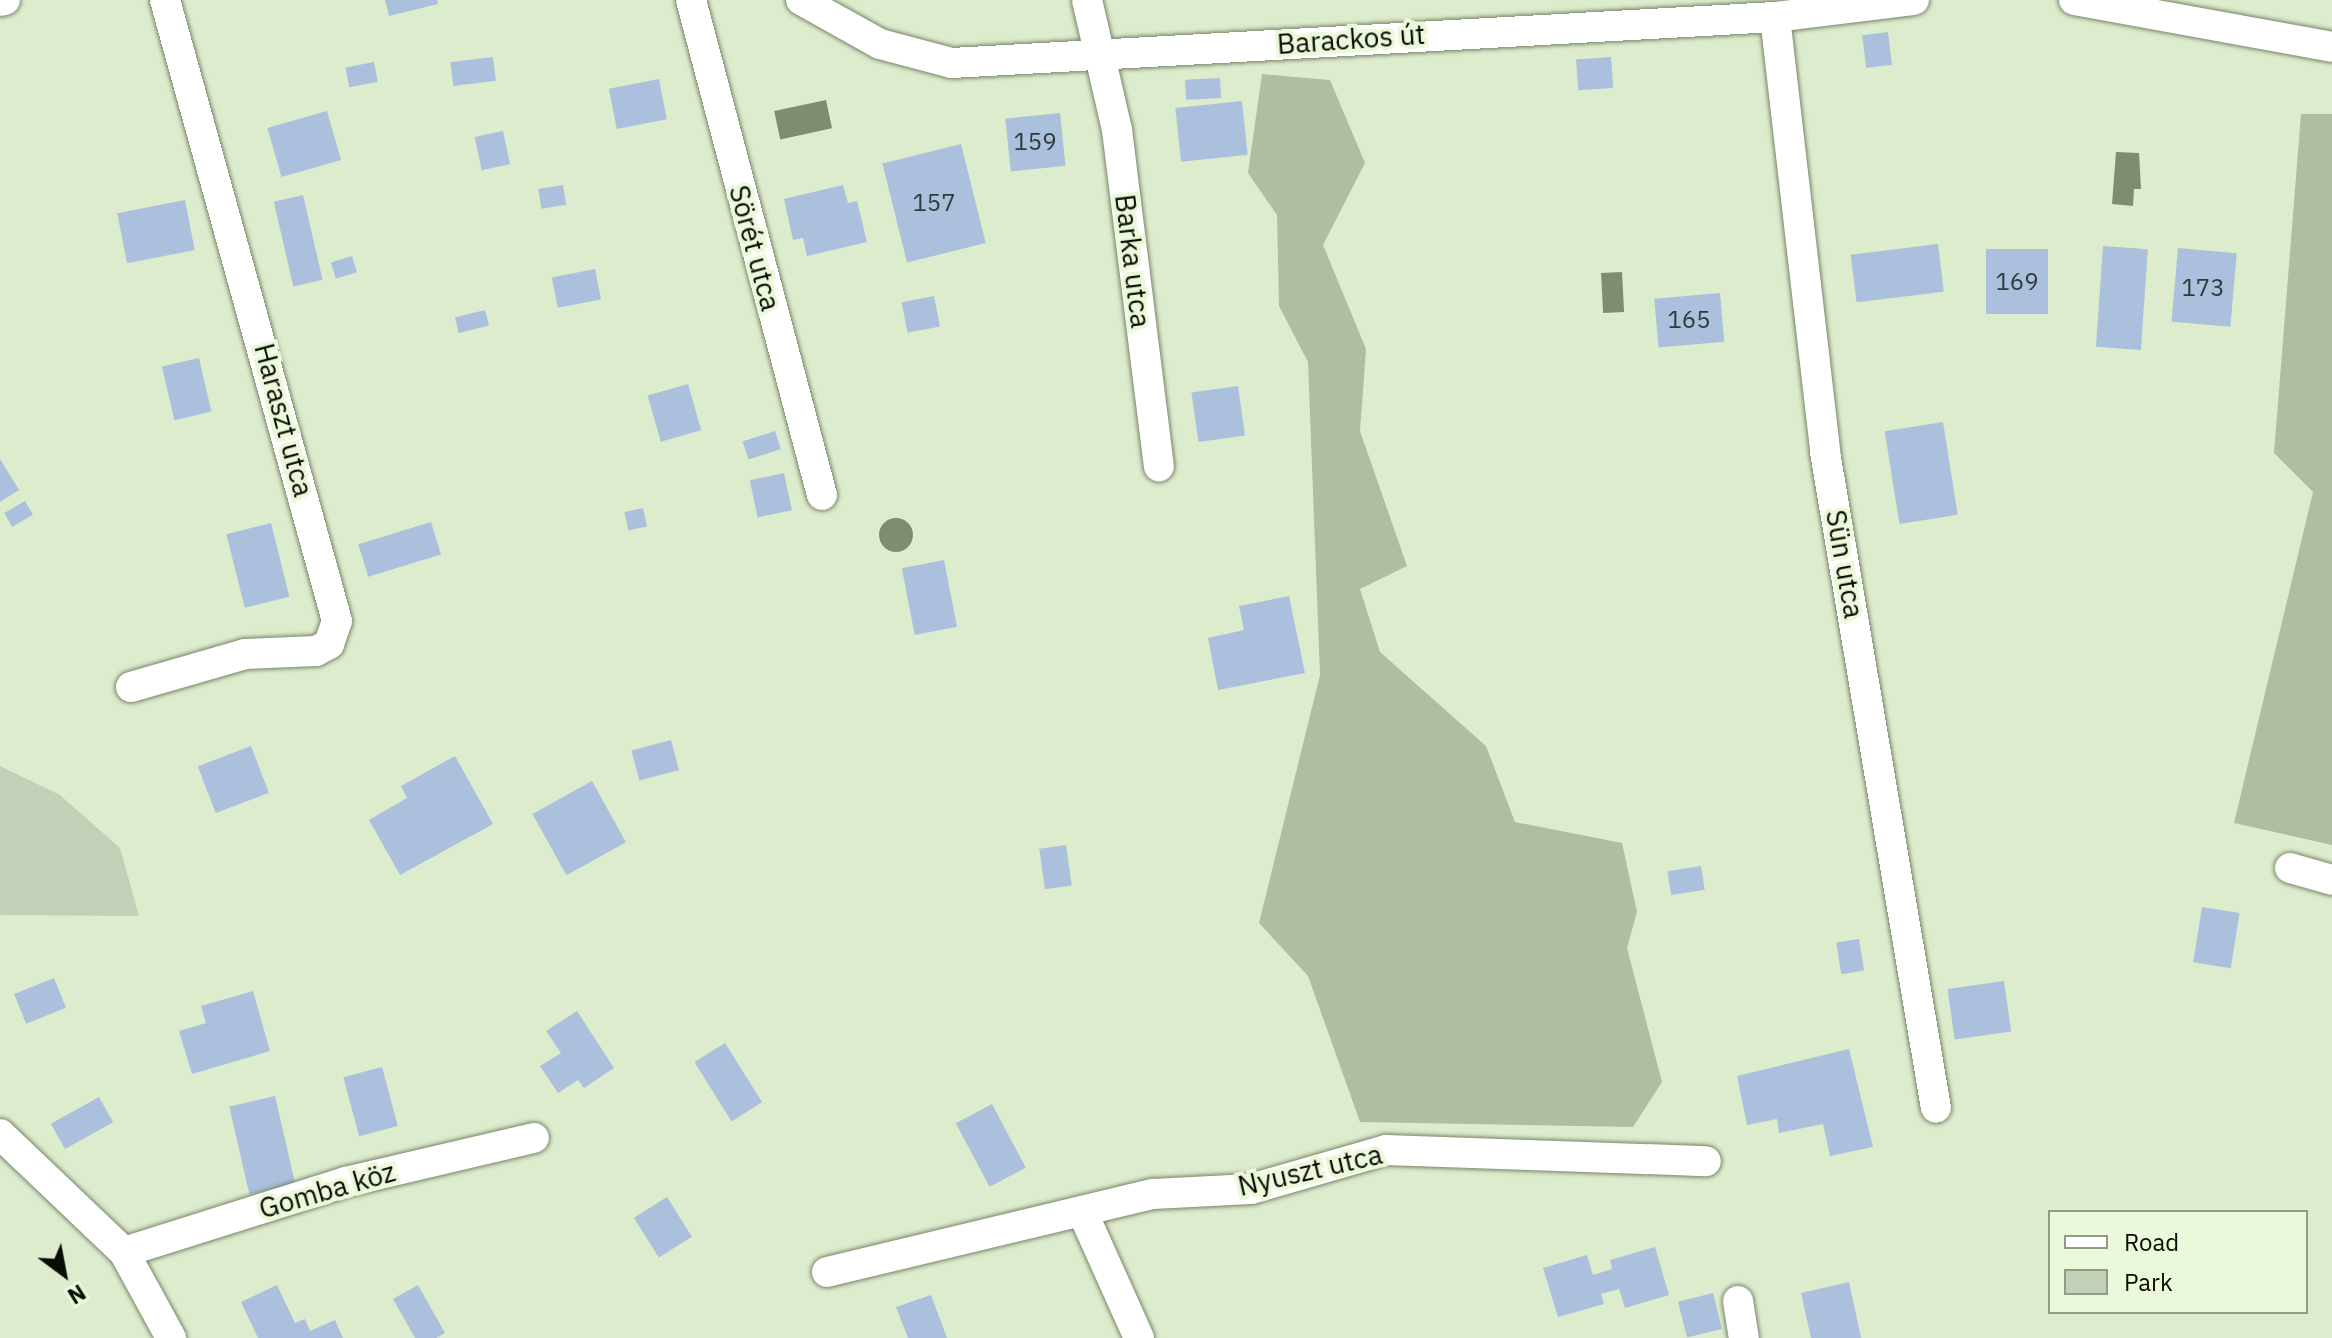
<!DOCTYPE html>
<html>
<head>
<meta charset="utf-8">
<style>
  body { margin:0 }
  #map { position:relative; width:2332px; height:1338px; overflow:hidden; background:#ddeccd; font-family:"IBM Plex Sans",sans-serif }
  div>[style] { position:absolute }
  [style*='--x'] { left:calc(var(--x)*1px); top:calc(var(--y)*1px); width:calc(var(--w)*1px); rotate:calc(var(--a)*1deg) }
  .green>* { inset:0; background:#c3cfb6 }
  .forest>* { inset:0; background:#b0be9f }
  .water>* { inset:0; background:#7f8d6f; transform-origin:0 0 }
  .round { border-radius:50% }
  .building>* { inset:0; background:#aac0dc; transform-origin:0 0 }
  .roads { filter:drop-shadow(0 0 2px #788569) drop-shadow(0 0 2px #788569) }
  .street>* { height:30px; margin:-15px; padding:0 15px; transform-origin:15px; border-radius:15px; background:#fff }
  span { translate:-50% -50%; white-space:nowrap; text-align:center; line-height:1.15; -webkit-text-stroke:8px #ebf9da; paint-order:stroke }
  .number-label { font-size:24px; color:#313a3b }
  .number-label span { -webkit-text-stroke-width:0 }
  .street-label { font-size:28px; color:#090e05 }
  .legend { position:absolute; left:2048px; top:1210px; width:260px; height:104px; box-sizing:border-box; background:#ebf9da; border:2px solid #919b85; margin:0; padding:10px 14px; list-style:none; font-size:24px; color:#090e05 }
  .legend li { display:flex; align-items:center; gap:16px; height:40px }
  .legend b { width:40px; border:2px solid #919b85 }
  .north { position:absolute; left:24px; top:1234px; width:80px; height:80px; -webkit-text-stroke:6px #ebf9da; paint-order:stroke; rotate:148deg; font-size:22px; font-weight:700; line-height:32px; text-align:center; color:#090e05 }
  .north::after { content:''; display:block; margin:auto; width:28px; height:36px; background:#090e05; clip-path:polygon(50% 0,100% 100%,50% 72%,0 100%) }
</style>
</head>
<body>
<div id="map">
  <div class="green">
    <i style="clip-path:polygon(0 766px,60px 795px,120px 848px,139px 916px,0 915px)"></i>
  </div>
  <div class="forest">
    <i style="clip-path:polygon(1262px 74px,1330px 80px,1365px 163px,1323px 245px,1366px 349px,1360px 431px,1407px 566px,1360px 589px,1380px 652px,1486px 746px,1515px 822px,1622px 843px,1637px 912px,1627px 948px,1662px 1082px,1633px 1127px,1360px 1122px,1308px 976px,1259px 923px,1320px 675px,1308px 362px,1279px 306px,1277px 215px,1248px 173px)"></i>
    <i style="clip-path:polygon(2301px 114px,2332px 114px,2332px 845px,2234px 823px,2313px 492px,2274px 453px)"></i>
  </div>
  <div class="water">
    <i style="left:826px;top:100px;width:29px;height:53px;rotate:78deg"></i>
    <i style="clip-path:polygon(2116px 152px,2139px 153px,2141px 189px,2134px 189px,2133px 206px,2112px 204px)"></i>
    <i style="left:1622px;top:272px;width:40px;height:21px;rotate:87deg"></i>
    <i class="round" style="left:879px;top:518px;width:34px;height:34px"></i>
  </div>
  <div class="building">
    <i style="clip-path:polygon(385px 0,437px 0,438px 4px,389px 16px)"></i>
    <i style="left:1888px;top:32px;width:33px;height:26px;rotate:83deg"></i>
    <i style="left:493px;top:57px;width:24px;height:43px;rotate:83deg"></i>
    <i style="left:1611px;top:57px;width:31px;height:35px;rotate:86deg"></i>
    <i style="left:374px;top:62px;width:20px;height:29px;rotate:79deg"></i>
    <i style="left:1220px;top:78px;width:20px;height:35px;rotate:87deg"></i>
    <i style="left:659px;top:79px;width:41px;height:51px;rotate:79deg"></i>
    <i style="left:1242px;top:101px;width:54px;height:67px;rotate:84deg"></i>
    <i style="left:327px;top:111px;width:51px;height:62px;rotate:74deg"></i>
    <i style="left:1060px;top:113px;width:53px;height:55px;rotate:84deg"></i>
    <i style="left:503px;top:131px;width:34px;height:29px;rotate:78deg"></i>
    <i style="left:961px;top:144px;width:102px;height:81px;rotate:76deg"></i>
    <i style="left:563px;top:185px;width:20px;height:25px;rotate:81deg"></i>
    <i style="clip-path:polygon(843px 185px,848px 203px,857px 201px,867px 242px,807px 256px,803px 238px,793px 240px,784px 199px)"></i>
    <i style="left:303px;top:195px;width:87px;height:30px;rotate:77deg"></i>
    <i style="left:185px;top:200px;width:51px;height:69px;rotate:79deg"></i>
    <i style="left:1938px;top:244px;width:48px;height:88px;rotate:83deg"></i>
    <i style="left:2103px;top:246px;width:45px;height:101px;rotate:4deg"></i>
    <i style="left:2178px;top:248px;width:59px;height:74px;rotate:5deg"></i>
    <i style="left:2048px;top:249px;width:65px;height:62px;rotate:90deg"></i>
    <i style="left:352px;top:256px;width:17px;height:22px;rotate:73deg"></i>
    <i style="left:595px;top:269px;width:31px;height:44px;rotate:79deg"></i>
    <i style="left:1720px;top:293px;width:49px;height:66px;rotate:85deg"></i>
    <i style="left:934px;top:296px;width:31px;height:33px;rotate:79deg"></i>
    <i style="left:485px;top:310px;width:16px;height:31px;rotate:76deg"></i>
    <i style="left:199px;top:358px;width:55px;height:38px;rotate:77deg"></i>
    <i style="left:688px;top:384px;width:48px;height:42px;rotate:74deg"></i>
    <i style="left:1238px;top:386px;width:50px;height:47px;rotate:82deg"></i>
    <i style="left:1943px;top:422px;width:94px;height:59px;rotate:81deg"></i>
    <i style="left:775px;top:431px;width:19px;height:34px;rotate:72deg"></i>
    <i style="clip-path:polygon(0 459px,19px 490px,0 502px)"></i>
    <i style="left:784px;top:473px;width:38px;height:35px;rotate:78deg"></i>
    <i style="left:25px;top:501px;width:16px;height:24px;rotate:60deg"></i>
    <i style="left:643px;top:508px;width:19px;height:19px;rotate:78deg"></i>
    <i style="left:431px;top:522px;width:34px;height:76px;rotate:73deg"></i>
    <i style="left:271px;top:523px;width:76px;height:46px;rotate:76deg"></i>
    <i style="left:944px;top:560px;width:68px;height:43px;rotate:79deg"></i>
    <i style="clip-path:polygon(1289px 596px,1305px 673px,1218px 690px,1208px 638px,1244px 630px,1239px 606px)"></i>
    <i style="left:671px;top:740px;width:31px;height:41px;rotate:75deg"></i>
    <i style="left:251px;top:746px;width:50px;height:57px;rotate:69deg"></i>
    <i style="clip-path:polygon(455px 756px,493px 824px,400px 875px,369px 820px,407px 798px,401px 786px)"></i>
    <i style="left:592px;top:781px;width:70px;height:68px;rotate:61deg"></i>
    <i style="left:1066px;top:845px;width:41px;height:27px;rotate:82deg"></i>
    <i style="left:1701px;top:866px;width:24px;height:34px;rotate:81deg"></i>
    <i style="left:2202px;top:907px;width:38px;height:56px;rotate:9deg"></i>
    <i style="left:1859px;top:939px;width:32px;height:23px;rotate:81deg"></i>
    <i style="left:54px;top:978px;width:32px;height:43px;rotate:68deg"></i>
    <i style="left:2004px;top:981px;width:51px;height:57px;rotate:82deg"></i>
    <i style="clip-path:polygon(253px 991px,270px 1051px,192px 1074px,179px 1031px,206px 1023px,201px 1006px)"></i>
    <i style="clip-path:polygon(577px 1011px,614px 1068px,584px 1088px,578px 1080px,558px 1093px,540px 1066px,561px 1053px,546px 1031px)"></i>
    <i style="left:725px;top:1043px;width:70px;height:36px;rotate:58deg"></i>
    <i style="clip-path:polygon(1849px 1049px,1873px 1147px,1830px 1156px,1823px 1124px,1779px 1133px,1777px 1119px,1747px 1125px,1737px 1076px)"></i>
    <i style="left:382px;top:1067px;width:61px;height:40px;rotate:75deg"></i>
    <i style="left:275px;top:1096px;width:90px;height:47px;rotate:77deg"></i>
    <i style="left:99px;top:1097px;width:29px;height:55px;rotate:61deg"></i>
    <i style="left:992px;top:1104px;width:72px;height:41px;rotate:62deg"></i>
    <i style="left:667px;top:1197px;width:47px;height:39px;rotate:58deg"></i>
    <i style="clip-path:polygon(1655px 1247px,1669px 1295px,1625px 1308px,1619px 1289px,1601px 1294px,1604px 1304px,1558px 1317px,1543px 1268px,1587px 1255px,1593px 1275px,1612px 1269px,1610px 1260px)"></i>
    <i style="clip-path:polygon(1849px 1282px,1861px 1338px,1811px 1338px,1801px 1293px)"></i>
    <i style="clip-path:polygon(277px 1285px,295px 1323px,305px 1319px,310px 1331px,335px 1320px,343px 1338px,258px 1338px,241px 1302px)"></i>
    <i style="clip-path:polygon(418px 1285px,445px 1333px,436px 1338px,415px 1338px,393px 1299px)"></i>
    <i style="left:1713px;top:1293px;width:37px;height:36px;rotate:76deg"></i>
    <i style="clip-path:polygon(931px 1295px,947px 1338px,908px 1338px,896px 1307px)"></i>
  </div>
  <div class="roads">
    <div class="street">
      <i style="--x:691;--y:0;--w:512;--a:75.18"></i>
      <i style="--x:801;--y:0;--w:90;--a:29.1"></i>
      <i style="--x:880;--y:44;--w:74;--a:14.8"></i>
      <i style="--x:952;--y:63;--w:824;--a:-3.2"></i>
      <i style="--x:1775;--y:17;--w:140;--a:-7"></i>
      <i style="--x:1087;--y:0;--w:133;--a:77"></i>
      <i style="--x:1117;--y:130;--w:339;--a:82.9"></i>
      <i style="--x:2074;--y:0;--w:262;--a:10.3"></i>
      <i style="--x:0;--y:1;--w:5;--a:-11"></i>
      <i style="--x:1775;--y:17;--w:438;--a:83.4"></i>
      <i style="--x:1825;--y:452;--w:665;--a:80.4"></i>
      <i style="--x:131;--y:687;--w:119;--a:-16.1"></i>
      <i style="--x:245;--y:654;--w:71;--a:-2.4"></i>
      <i style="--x:316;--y:651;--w:15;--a:-28"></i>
      <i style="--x:329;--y:644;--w:24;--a:-71"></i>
      <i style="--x:337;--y:621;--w:644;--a:-105.48"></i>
      <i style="--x:2290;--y:868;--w:44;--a:15.9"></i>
      <i style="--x:0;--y:1134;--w:171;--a:43.6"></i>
      <i style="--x:124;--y:1252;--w:98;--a:61.3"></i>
      <i style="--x:1082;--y:1211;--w:139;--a:65.8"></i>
      <i style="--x:124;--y:1252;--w:233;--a:-17.5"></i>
      <i style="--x:346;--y:1182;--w:193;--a:-13.2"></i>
      <i style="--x:827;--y:1272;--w:335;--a:-13.5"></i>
      <i style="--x:1153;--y:1194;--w:98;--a:-2.9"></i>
      <i style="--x:1251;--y:1189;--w:141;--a:-16.1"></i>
      <i style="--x:1386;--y:1150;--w:320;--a:2"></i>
      <i style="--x:1738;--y:1301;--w:37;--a:81"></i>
    </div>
  </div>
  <div class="number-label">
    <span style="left:1035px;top:142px">159</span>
    <span style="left:934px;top:203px">157</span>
    <span style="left:2017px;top:282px">169</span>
    <span style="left:2203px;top:288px">173</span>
    <span style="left:1689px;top:320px">165</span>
  </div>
  <div class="street-label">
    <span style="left:1351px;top:39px;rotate:-4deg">Barackos út</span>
    <span style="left:755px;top:248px;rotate:75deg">Sörét utca</span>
    <span style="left:1133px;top:261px;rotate:83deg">Barka utca</span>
    <span style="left:284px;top:420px;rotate:75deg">Haraszt utca</span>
    <span style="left:1845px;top:564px;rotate:80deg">Sün utca</span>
    <span style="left:1310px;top:1170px;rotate:-13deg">Nyuszt utca</span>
    <span style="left:327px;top:1190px;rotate:-16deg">Gomba köz</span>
  </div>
  <ul class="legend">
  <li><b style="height:10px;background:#fff"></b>Road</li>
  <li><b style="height:22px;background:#c3cfb6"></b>Park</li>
  </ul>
  <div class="north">N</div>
</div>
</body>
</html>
